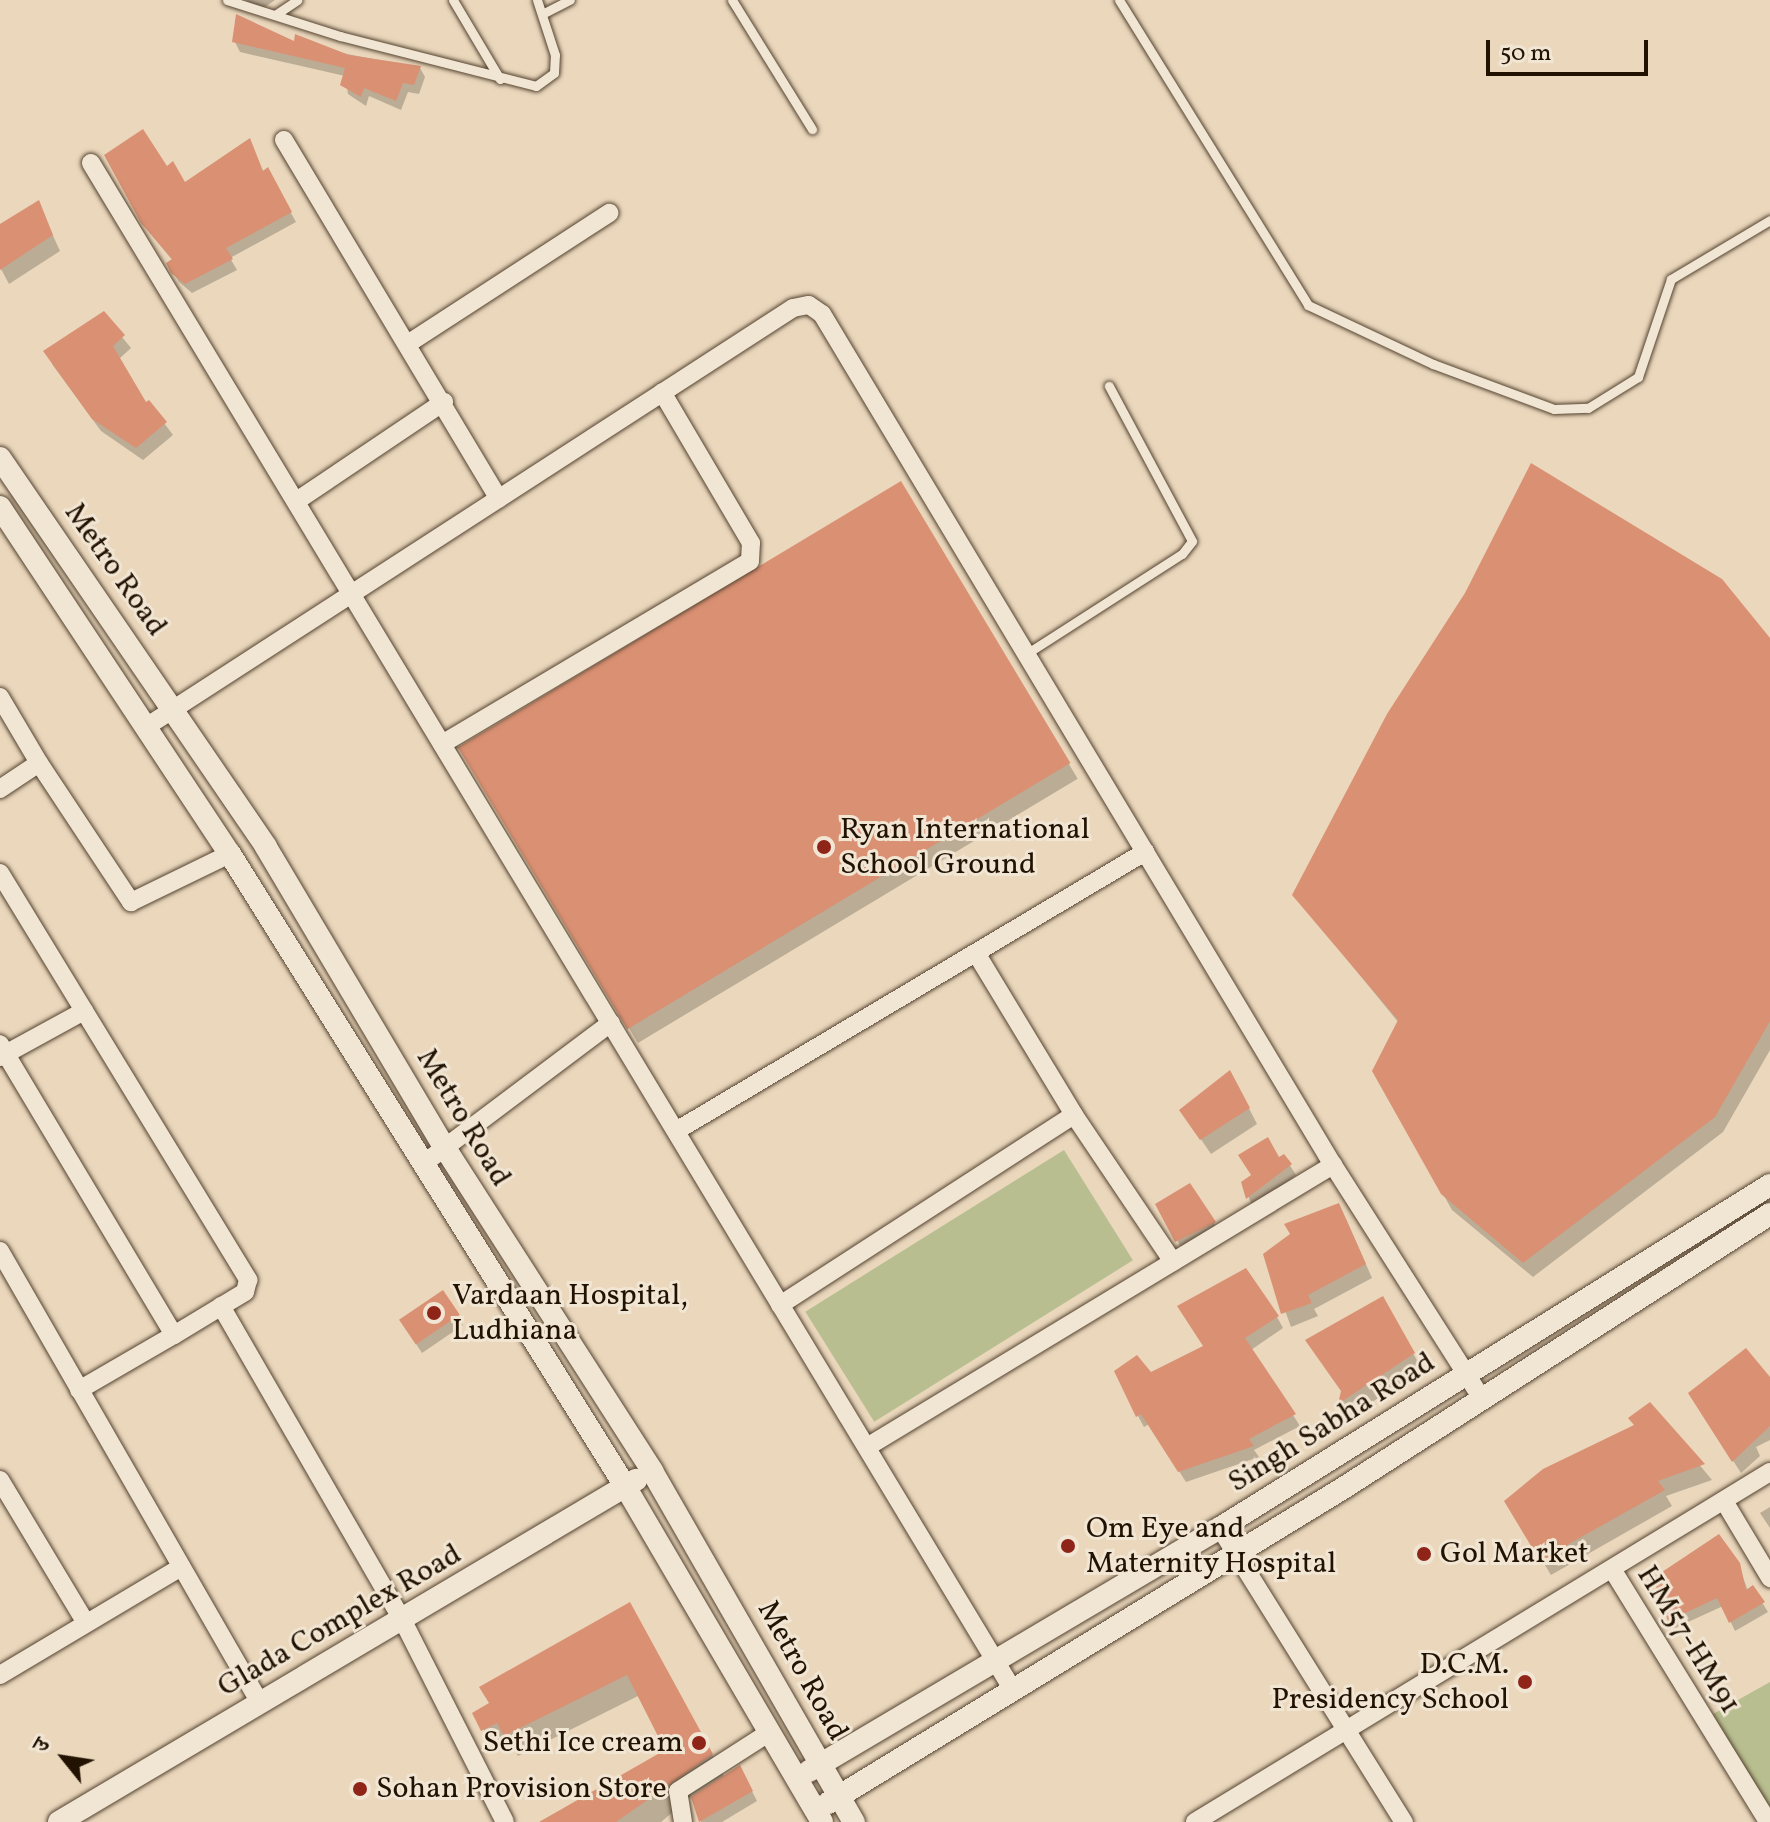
<!DOCTYPE html>
<html>
<head>
<meta charset="utf-8">
<style>
  body { margin:0 }
  #map { position:relative; width:1770px; height:1822px; overflow:hidden; background:#ead7bc; font-family:Vollkorn,"Noto Serif Devanagari",serif }
  div>[style] { position:absolute }
  [style*='--x'] { left:calc(var(--x)*1px); top:calc(var(--y)*1px); width:calc(var(--w)*1px); rotate:calc(var(--a)*1deg) }
  .green>* { inset:0; background:#b8be8f; transform-origin:0 0 }
  .shadow>* { inset:0; background:#0003; transform-origin:0 0 }
  .building>* { inset:0; background:#da9073; transform-origin:0 0 }
  .roads { filter:drop-shadow(0 0 2px #544330) drop-shadow(0 0 2px #544330) }
  .service>* { height:9px; margin:-4.5px; padding:0 4.5px; transform-origin:4.5px; border-radius:4.5px; background:#f1e5d3 }
  .minor>* { height:18px; margin:-9px; padding:0 9px; transform-origin:9px; border-radius:9px; background:#f1e5d3 }
  .tertiary>* { height:22px; margin:-11px; padding:0 11px; transform-origin:11px; border-radius:11px; background:#f1e5d3 }
  .dots>* { width:22px; height:22px; translate:-50% -50%; box-sizing:border-box; border:4px solid #f1e5d3; border-radius:50% }
  span { translate:-50% -50%; white-space:nowrap; text-align:center; line-height:1.15; -webkit-text-stroke:6px #f1e5d3; paint-order:stroke }
  .street-label { font-size:30px; color:#221202 }
  .poi-label { font-size:30px; color:#221202 }
  .left { translate:0 -50%; text-align:left }
  .right { translate:-100% -50%; text-align:right }
  .north { position:absolute; left:24px; top:1718px; width:80px; height:80px; -webkit-text-stroke:6px #f1e5d3; paint-order:stroke; rotate:300deg; font-size:22px; font-weight:700; line-height:32px; text-align:center; color:#221202 }
  .north::after { content:''; display:block; margin:auto; width:28px; height:36px; background:#221202; clip-path:polygon(50% 0,100% 100%,50% 72%,0 100%) }
  .scale { position:absolute; left:1486px; top:40px; width:162px; height:36px; box-sizing:border-box; border:4px solid #221202; border-top:0; padding-left:10px; font-size:24px; line-height:28px; white-space:nowrap; color:#221202; -webkit-text-stroke:6px #f1e5d3; paint-order:stroke }
</style>
</head>
<body>
<div id="map">
  <div class="green">
    <i style="left:1064px;top:1150px;width:130px;height:305px;rotate:58deg"></i>
    <i style="clip-path:polygon(1770px 1682px,1770px 1811px,1713px 1714px)"></i>
  </div>
  <div class="shadow">
    <i style="clip-path:polygon(246px 0,275px 0,261px 10px)"></i>
    <i style="clip-path:polygon(235px 42px,295px 44px,420px 68px,425px 77px,419px 94px,408px 92px,401px 110px,369px 96px,366px 106px,348px 94px,345px 76px,240px 52px)"></i>
    <i style="clip-path:polygon(106px 156px,166px 169px,184px 184px,267px 170px,296px 222px,230px 258px,237px 270px,192px 293px,179px 282px,168px 264px,173px 261px,150px 233px)"></i>
    <i style="clip-path:polygon(38px 203px,60px 251px,9px 284px,0 267px,0 226px)"></i>
    <i style="clip-path:polygon(103px 314px,131px 348px,119px 359px,145px 405px,149px 403px,173px 435px,143px 460px,101px 431px,52px 364px)"></i>
    <i style="left:900px;top:483px;width:345px;height:513px;rotate:59deg"></i>
    <i style="clip-path:polygon(1466px 594px,1770px 641px,1770px 1050px,1723px 1132px,1533px 1277px,1452px 1210px,1374px 1071px,1399px 1023px,1294px 895px)"></i>
    <i style="clip-path:polygon(1238px 1087px,1257px 1124px,1211px 1154px,1181px 1110px)"></i>
    <i style="clip-path:polygon(1284px 1156px,1296px 1175px,1253px 1208px,1243px 1183px)"></i>
    <i style="clip-path:polygon(1157px 1205px,1214px 1223px,1223px 1238px,1186px 1256px)"></i>
    <i style="clip-path:polygon(1346px 1219px,1372px 1278px,1314px 1309px,1318px 1316px,1291px 1327px,1265px 1255px)"></i>
    <i style="clip-path:polygon(1382px 1299px,1422px 1369px,1348px 1418px,1340px 1404px,1342px 1393px)"></i>
    <i style="clip-path:polygon(458px 1316px,463px 1325px,422px 1353px,407px 1330px)"></i>
    <i style="clip-path:polygon(1277px 1317px,1283px 1328px,1251px 1350px,1300px 1426px,1254px 1450px,1259px 1457px,1186px 1482px,1149px 1424px,1144px 1427px,1138px 1416px,1150px 1375px)"></i>
    <i style="clip-path:polygon(1770px 1380px,1770px 1440px,1756px 1447px,1760px 1456px,1741px 1473px,1698px 1406px)"></i>
    <i style="clip-path:polygon(1650px 1405px,1712px 1480px,1666px 1496px,1672px 1506px,1551px 1575px,1506px 1501px,1635px 1427px)"></i>
    <i style="clip-path:polygon(1770px 1507px,1770px 1528px,1760px 1513px)"></i>
    <i style="clip-path:polygon(1738px 1564px,1748px 1591px,1753px 1588px,1768px 1612px,1735px 1631px,1723px 1606px,1675px 1628px,1670px 1620px)"></i>
    <i style="clip-path:polygon(641px 1625px,725px 1778px,740px 1768px,757px 1801px,722px 1822px,701px 1822px,693px 1795px,661px 1822px,543px 1822px,667px 1751px,640px 1695px,518px 1756px,510px 1742px,495px 1751px,475px 1714px)"></i>
  </div>
  <div class="building">
    <i style="clip-path:polygon(236px 14px,294px 41px,295px 34px,349px 55px,421px 66px,414px 85px,403px 83px,396px 101px,364px 88px,361px 97px,340px 85px,345px 68px,232px 42px)"></i>
    <i style="clip-path:polygon(143px 129px,167px 166px,173px 161px,185px 182px,250px 138px,263px 171px,268px 167px,292px 212px,226px 248px,233px 259px,185px 284px,171px 273px,166px 263px,172px 259px,141px 223px,104px 155px)"></i>
    <i style="clip-path:polygon(39px 200px,53px 235px,0 270px,0 224px)"></i>
    <i style="clip-path:polygon(104px 311px,125px 335px,113px 346px,146px 402px,149px 400px,167px 422px,136px 448px,92px 419px,43px 351px)"></i>
    <i style="clip-path:polygon(1531px 463px,1722px 579px,1770px 638px,1770px 1021px,1715px 1117px,1523px 1263px,1441px 1194px,1372px 1071px,1398px 1020px,1292px 895px,1387px 714px,1465px 593px)"></i>
    <i style="left:901px;top:481px;width:329px;height:517px;rotate:59deg"></i>
    <i style="clip-path:polygon(1230px 1070px,1250px 1108px,1200px 1140px,1179px 1110px)"></i>
    <i style="clip-path:polygon(1268px 1137px,1279px 1157px,1284px 1154px,1292px 1164px,1246px 1199px,1241px 1182px,1251px 1175px,1238px 1155px)"></i>
    <i style="clip-path:polygon(1190px 1183px,1216px 1222px,1175px 1242px,1155px 1204px)"></i>
    <i style="clip-path:polygon(1339px 1203px,1366px 1264px,1308px 1295px,1312px 1303px,1281px 1314px,1263px 1254px,1290px 1234px,1284px 1224px)"></i>
    <i style="clip-path:polygon(1246px 1268px,1279px 1316px,1245px 1338px,1296px 1414px,1249px 1439px,1254px 1446px,1178px 1472px,1141px 1414px,1136px 1417px,1114px 1371px,1137px 1355px,1151px 1372px,1203px 1346px,1177px 1306px)"></i>
    <i style="left:443px;top:1290px;width:30px;height:53px;rotate:56deg"></i>
    <i style="clip-path:polygon(1383px 1296px,1415px 1353px,1338px 1404px,1341px 1391px,1305px 1340px)"></i>
    <i style="clip-path:polygon(1746px 1348px,1770px 1377px,1770px 1426px,1732px 1462px,1688px 1393px)"></i>
    <i style="clip-path:polygon(1650px 1402px,1705px 1464px,1658px 1481px,1665px 1490px,1567px 1545px,1570px 1549px,1540px 1561px,1504px 1501px,1543px 1469px,1634px 1425px,1628px 1418px)"></i>
    <i style="clip-path:polygon(1719px 1534px,1740px 1563px,1746px 1590px,1753px 1585px,1765px 1602px,1729px 1623px,1717px 1598px,1668px 1621px,1653px 1578px)"></i>
    <i style="clip-path:polygon(630px 1602px,713px 1754px,616px 1822px,539px 1822px,665px 1750px,627px 1675px,504px 1736px,497px 1723px,481px 1731px,472px 1713px,489px 1703px,479px 1687px)"></i>
    <i style="clip-path:polygon(740px 1765px,753px 1791px,699px 1822px,691px 1797px)"></i>
  </div>
  <div class="roads">
    <div class="service">
      <i style="--x:227;--y:0;--w:119;--a:17.7"></i>
      <i style="--x:340;--y:36;--w:202;--a:14.3"></i>
      <i style="--x:536;--y:86;--w:22;--a:-36"></i>
      <i style="--x:554;--y:73;--w:18;--a:-87"></i>
      <i style="--x:555;--y:55;--w:58;--a:-108.1"></i>
      <i style="--x:453;--y:0;--w:92;--a:59.3"></i>
      <i style="--x:732;--y:0;--w:152;--a:58.2"></i>
      <i style="--x:1119;--y:0;--w:359;--a:58.2"></i>
      <i style="--x:1308;--y:305;--w:138;--a:25.3"></i>
      <i style="--x:1433;--y:364;--w:129;--a:20.4"></i>
      <i style="--x:1554;--y:409;--w:34;--a:-2"></i>
      <i style="--x:1588;--y:408;--w:59;--a:-31.8"></i>
      <i style="--x:1638;--y:377;--w:103;--a:-71.4"></i>
      <i style="--x:1671;--y:279;--w:115;--a:-30.8"></i>
      <i style="--x:544;--y:13;--w:29;--a:-27"></i>
      <i style="--x:275;--y:15;--w:27;--a:-34"></i>
      <i style="--x:1026;--y:654;--w:185;--a:-32.7"></i>
      <i style="--x:1182;--y:554;--w:16;--a:-52"></i>
      <i style="--x:1192;--y:541;--w:176;--a:-118.2"></i>
    </div>
    <div class="minor">
      <i style="--x:284;--y:140;--w:418;--a:59.1"></i>
      <i style="--x:91;--y:163;--w:1784;--a:58.88"></i>
      <i style="--x:409;--y:343;--w:239;--a:-33"></i>
      <i style="--x:298;--y:500;--w:176;--a:-33.9"></i>
      <i style="--x:0;--y:697;--w:77;--a:59.4"></i>
      <i style="--x:39;--y:763;--w:47;--a:146.3"></i>
      <i style="--x:149;--y:725;--w:767;--a:-32.92"></i>
      <i style="--x:793;--y:308;--w:16;--a:-11"></i>
      <i style="--x:809;--y:305;--w:16;--a:35"></i>
      <i style="--x:822;--y:314;--w:993;--a:59.02"></i>
      <i style="--x:1333;--y:1165;--w:275;--a:57.5"></i>
      <i style="--x:442;--y:744;--w:358;--a:-30.7"></i>
      <i style="--x:750;--y:561;--w:18;--a:-87"></i>
      <i style="--x:751;--y:543;--w:175;--a:-120.5"></i>
      <i style="--x:39;--y:763;--w:167;--a:56.5"></i>
      <i style="--x:131;--y:902;--w:110;--a:-25.9"></i>
      <i style="--x:0;--y:873;--w:477;--a:58.6"></i>
      <i style="--x:248;--y:1280;--w:12;--a:104"></i>
      <i style="--x:245;--y:1292;--w:83;--a:148.8"></i>
      <i style="--x:174;--y:1335;--w:339;--a:-120.9"></i>
      <i style="--x:976;--y:953;--w:189;--a:58.8"></i>
      <i style="--x:1074;--y:1115;--w:177;--a:56"></i>
      <i style="--x:0;--y:1057;--w:96;--a:-28.7"></i>
      <i style="--x:676;--y:1131;--w:546;--a:-30.75"></i>
      <i style="--x:423;--y:1164;--w:235;--a:-36.9"></i>
      <i style="--x:0;--y:1251;--w:521;--a:60.09"></i>
      <i style="--x:780;--y:1305;--w:350;--a:-32.9"></i>
      <i style="--x:221;--y:1306;--w:364;--a:60"></i>
      <i style="--x:403;--y:1621;--w:225;--a:63.1"></i>
      <i style="--x:79;--y:1390;--w:110;--a:-30.1"></i>
      <i style="--x:867;--y:1447;--w:545;--a:-31.18"></i>
      <i style="--x:0;--y:1480;--w:167;--a:59"></i>
      <i style="--x:1724;--y:1501;--w:90;--a:59.1"></i>
      <i style="--x:1220;--y:1528;--w:347;--a:58"></i>
      <i style="--x:1612;--y:1569;--w:297;--a:58.3"></i>
      <i style="--x:0;--y:1675;--w:211;--a:-30.8"></i>
      <i style="--x:683;--y:1822;--w:31;--a:-99"></i>
      <i style="--x:678;--y:1791;--w:109;--a:-32.7"></i>
      <i style="--x:1195;--y:1822;--w:673;--a:-31.33"></i>
    </div>
    <div class="tertiary">
      <i style="--x:0;--y:458;--w:471;--a:55.6"></i>
      <i style="--x:266;--y:847;--w:350;--a:59.3"></i>
      <i style="--x:445;--y:1148;--w:384;--a:57.3"></i>
      <i style="--x:652;--y:1471;--w:405;--a:60.1"></i>
      <i style="--x:0;--y:507;--w:416;--a:56.5"></i>
      <i style="--x:230;--y:854;--w:745;--a:57.99"></i>
      <i style="--x:625;--y:1486;--w:389;--a:59.6"></i>
      <i style="--x:809;--y:1771;--w:477;--a:-30.6"></i>
      <i style="--x:1220;--y:1528;--w:648;--a:-31.95"></i>
      <i style="--x:828;--y:1803;--w:606;--a:-31.43"></i>
      <i style="--x:1345;--y:1487;--w:505;--a:-32.71"></i>
      <i style="--x:59;--y:1822;--w:671;--a:-30.66"></i>
    </div>
  </div>
  <div class="dots">
    <i style="left:824px;top:847px;background:#8f2418"></i>
    <i style="left:434px;top:1313px;background:#8f2418"></i>
    <i style="left:1068px;top:1546px;background:#8f2418"></i>
    <i style="left:1424px;top:1554px;background:#8f2418"></i>
    <i style="left:1525px;top:1682px;background:#8f2418"></i>
    <i style="left:699px;top:1743px;background:#8f2418"></i>
    <i style="left:360px;top:1789px;background:#8f2418"></i>
  </div>
  <div class="street-label">
    <span style="left:115px;top:570px;rotate:55deg">Metro Road</span>
    <span style="left:463px;top:1118px;rotate:59deg">Metro Road</span>
    <span style="left:1332px;top:1423px;rotate:-32deg">Singh Sabha Road</span>
    <span style="left:340px;top:1621px;rotate:-30deg">Glada Complex Road</span>
    <span style="left:1688px;top:1640px;rotate:58deg">HM57-HM91</span>
    <span style="left:802px;top:1671px;rotate:61deg">Metro Road</span>
  </div>
  <div class="poi-label">
    <span class="left" style="left:840px;top:847px">Ryan International<br>School Ground</span>
    <span class="left" style="left:452px;top:1313px">Vardaan Hospital,<br>Ludhiana</span>
    <span class="left" style="left:1086px;top:1546px">Om Eye and<br>Maternity Hospital</span>
    <span class="left" style="left:1440px;top:1554px">Gol Market</span>
    <span class="right" style="left:1509px;top:1682px">D.C.M.<br>Presidency School</span>
    <span class="right" style="left:683px;top:1743px">Sethi Ice cream</span>
    <span class="left" style="left:376px;top:1789px">Sohan Provision Store</span>
  </div>
  <div class="north">उ</div>
  <div class="scale">50 m</div>
</div>
</body>
</html>
